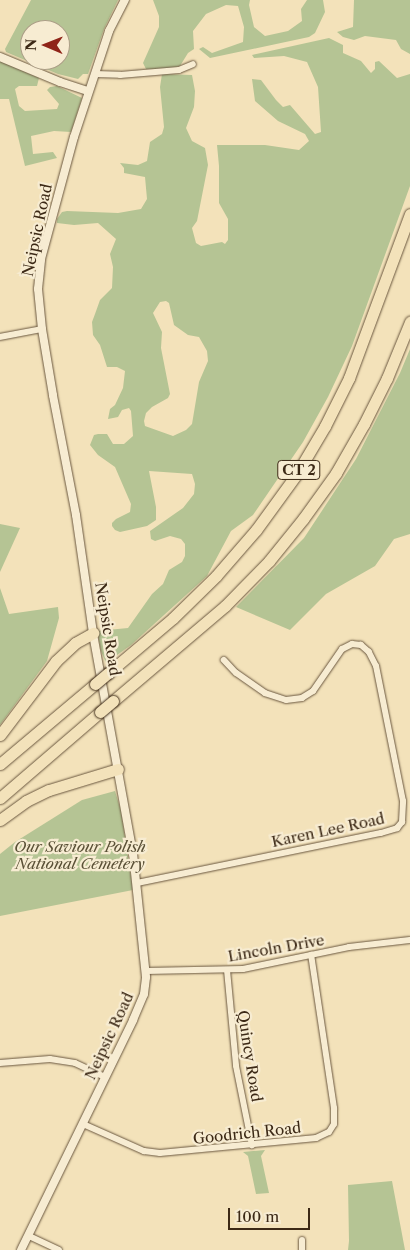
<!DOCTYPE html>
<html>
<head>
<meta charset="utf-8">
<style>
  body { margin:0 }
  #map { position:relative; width:410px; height:1250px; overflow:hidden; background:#f3e2ba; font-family:"Libre Caslon Text",serif }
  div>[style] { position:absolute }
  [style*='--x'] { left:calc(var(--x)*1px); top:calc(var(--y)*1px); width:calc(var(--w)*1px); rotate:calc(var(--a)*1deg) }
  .green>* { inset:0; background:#b5c494 }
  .roads { filter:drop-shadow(0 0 1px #6a573f) drop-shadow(0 0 1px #6a573f) }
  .minor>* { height:6px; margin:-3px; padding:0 3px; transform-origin:3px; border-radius:3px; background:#f7ecd2 }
  .tertiary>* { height:8px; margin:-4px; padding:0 4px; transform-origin:4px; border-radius:4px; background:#f7ecd2 }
  .motorway>* { height:11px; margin:-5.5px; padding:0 5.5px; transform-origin:5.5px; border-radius:5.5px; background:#f3e2ba }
  .bridges { filter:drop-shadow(0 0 1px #3c2916) drop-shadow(0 0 1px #3c2916) }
  .motorway-bridge>* { height:11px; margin:-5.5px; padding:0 5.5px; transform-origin:5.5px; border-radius:5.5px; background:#f3e2ba }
  span { translate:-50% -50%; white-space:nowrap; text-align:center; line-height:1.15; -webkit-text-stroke:4.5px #f7ecd2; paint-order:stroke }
  .shield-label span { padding:1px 4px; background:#f7ecd2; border:1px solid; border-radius:4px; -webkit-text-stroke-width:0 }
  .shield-label { font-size:14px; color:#3c2916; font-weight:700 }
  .street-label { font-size:15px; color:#3c2916 }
  .park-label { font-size:15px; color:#5a5036; font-style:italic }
  .north { position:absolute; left:20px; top:20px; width:50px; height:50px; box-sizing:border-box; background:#f7ecd2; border:1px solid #ac9e87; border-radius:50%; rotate:271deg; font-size:14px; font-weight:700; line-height:20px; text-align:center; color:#3c2916 }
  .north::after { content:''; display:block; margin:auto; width:18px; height:22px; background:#8f2418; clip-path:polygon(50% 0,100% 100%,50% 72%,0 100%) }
  .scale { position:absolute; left:228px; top:1208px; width:82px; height:22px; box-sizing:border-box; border:2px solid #3c2916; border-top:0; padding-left:6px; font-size:15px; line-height:18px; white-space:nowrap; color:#3c2916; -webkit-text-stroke:4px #f7ecd2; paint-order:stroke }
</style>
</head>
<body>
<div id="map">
  <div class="green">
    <i style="clip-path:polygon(evenodd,31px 0,118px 0,104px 29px,88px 74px,83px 74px,78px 79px,58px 74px,6px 52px,5px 49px,31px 0,30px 30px,60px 30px,60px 60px,30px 60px,30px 30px)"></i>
    <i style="clip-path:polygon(153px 0,250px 0,249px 5px,254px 27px,265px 36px,288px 31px,302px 21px,301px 9px,307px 0,323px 0,325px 12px,315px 33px,309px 37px,210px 58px,199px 49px,203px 47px,212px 53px,243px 42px,244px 27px,238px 6px,226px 5px,206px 14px,193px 31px,194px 49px,188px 53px,180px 66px,168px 69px,146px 69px,143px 63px,159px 27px,159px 16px)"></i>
    <i style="clip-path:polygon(354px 0,410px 0,410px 54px,401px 49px,396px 40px,365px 36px,354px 40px,343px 37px,337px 32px,353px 27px)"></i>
    <i style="clip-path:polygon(evenodd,329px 38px,343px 45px,343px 53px,361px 61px,371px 73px,375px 69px,375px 62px,379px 61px,397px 78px,410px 74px,410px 186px,352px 346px,328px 397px,303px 442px,253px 515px,231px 531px,207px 576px,131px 645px,106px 663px,101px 651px,97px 631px,128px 628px,152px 594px,163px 584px,169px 570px,182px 562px,185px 556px,185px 544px,181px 539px,170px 536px,155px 541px,151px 539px,150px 531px,183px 508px,194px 494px,195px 484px,192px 474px,149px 471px,156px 507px,156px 520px,147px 526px,120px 532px,115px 530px,112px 526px,112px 523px,116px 519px,130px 512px,131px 504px,115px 467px,98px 455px,90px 445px,94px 435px,98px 434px,107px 434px,113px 444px,124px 444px,133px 436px,131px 411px,129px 408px,122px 410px,118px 417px,108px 419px,110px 409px,115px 405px,123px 388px,125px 371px,117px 367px,107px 367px,100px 345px,93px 335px,92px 322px,95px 314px,100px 300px,112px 288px,113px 267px,110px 254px,116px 239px,98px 223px,74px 225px,57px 223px,57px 219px,62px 212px,67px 211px,118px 213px,141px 209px,147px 199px,145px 177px,124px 173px,124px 168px,120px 163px,138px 165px,147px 161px,150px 142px,162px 134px,164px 127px,160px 87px,162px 74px,192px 75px,195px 91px,194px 107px,186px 128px,192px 141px,205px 148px,208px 165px,197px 221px,192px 228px,196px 243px,201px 246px,222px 242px,225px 244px,228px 240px,228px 219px,219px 203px,219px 166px,217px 145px,265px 145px,299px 150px,309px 141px,305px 134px,278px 121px,255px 101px,252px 79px,261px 80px,276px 100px,283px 107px,290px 105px,315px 134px,321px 132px,318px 87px,307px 62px,284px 56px,254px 58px,252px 55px,329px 38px,166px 301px,169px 303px,174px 325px,188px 335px,199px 337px,207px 351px,208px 361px,199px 382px,192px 424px,186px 430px,173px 436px,145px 426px,144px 421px,146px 413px,152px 407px,168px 398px,170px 394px,161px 348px,162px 332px,153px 313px,160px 302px,166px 301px)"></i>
    <i style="clip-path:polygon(0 61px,39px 78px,37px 86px,19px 86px,15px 89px,19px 106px,25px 111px,57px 109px,59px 104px,47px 90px,50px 87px,57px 86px,82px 98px,71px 132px,54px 131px,31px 136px,33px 154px,53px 152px,57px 158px,25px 166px,9px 99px,0 99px)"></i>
    <i style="clip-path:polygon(410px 349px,410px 534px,394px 539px,375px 566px,326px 594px,290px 630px,236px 607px,304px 538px,356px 459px,400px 373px)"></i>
    <i style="clip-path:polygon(0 524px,20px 528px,0 572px)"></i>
    <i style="clip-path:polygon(0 588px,9px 614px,58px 607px,59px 618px,47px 661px,0 725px)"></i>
    <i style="clip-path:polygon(115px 791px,121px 811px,133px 890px,0 916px,0 854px,15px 842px,82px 800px)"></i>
    <i style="clip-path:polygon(265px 1150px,261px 1156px,269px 1193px,256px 1194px,248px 1156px,243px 1152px)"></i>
    <i style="clip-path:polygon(392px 1181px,405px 1250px,348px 1250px,349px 1241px,348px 1185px)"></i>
  </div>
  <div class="roads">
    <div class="minor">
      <i style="--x:95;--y:74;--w:25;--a:2"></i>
      <i style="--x:120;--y:75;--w:59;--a:-4.8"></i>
      <i style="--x:179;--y:70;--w:15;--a:-23"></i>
      <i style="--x:0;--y:337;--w:43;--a:-10.8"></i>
      <i style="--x:137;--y:883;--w:249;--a:-11.6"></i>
      <i style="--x:381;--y:833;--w:17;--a:-17"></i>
      <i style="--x:397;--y:828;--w:8;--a:-50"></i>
      <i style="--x:402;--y:822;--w:21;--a:-87"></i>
      <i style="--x:403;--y:801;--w:138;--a:-101.3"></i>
      <i style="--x:376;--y:666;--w:16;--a:-117"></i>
      <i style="--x:369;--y:652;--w:11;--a:-139"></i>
      <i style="--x:361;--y:645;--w:9;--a:-174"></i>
      <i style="--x:352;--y:644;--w:11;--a:153"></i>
      <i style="--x:342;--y:649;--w:51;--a:124.6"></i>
      <i style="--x:313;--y:691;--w:13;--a:148"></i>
      <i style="--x:302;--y:698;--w:16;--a:173"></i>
      <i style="--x:286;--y:700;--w:22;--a:-162"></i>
      <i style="--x:265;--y:693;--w:35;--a:-145"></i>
      <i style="--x:236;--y:673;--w:18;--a:-133"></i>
      <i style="--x:227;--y:970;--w:96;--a:84.6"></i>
      <i style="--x:236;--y:1066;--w:81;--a:78.6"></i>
      <i style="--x:146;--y:971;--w:97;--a:-1.2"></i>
      <i style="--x:243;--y:969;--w:108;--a:-11.7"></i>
      <i style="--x:349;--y:947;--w:61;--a:-6.5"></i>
      <i style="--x:0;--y:1063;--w:50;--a:-4.6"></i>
      <i style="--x:50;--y:1059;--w:25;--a:9"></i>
      <i style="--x:75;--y:1063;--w:33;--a:25"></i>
      <i style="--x:83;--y:1124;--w:67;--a:23.9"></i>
      <i style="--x:144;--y:1151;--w:16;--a:7"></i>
      <i style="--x:160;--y:1153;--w:157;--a:-5.5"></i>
      <i style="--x:316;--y:1138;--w:14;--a:-25"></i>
      <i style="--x:329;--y:1132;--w:9;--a:-58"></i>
      <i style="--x:334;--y:1124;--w:16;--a:-90"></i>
      <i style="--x:334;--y:1108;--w:155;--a:-98.5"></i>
      <i style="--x:29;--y:1236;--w:33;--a:25"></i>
      <i style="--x:302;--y:1250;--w:10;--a:-90"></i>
    </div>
    <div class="tertiary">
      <i style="--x:0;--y:57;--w:65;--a:22.6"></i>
      <i style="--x:60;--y:82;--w:29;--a:18"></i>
      <i style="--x:21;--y:1250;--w:256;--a:-64"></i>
      <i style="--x:133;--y:1020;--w:28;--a:-67"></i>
      <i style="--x:144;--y:994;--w:17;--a:-83"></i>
      <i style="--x:146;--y:977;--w:124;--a:-96"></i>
      <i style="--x:133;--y:854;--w:225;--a:-100.3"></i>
      <i style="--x:93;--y:633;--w:119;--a:-98.2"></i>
      <i style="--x:76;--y:515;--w:122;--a:-100.9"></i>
      <i style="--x:53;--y:395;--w:67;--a:-99.5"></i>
      <i style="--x:42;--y:329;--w:40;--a:-95.7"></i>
      <i style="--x:38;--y:289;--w:30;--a:-84"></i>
      <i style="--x:41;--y:259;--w:126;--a:-74.9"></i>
      <i style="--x:74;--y:137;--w:112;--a:-71.7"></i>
      <i style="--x:109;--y:31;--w:35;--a:-63"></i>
    </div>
    <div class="motorway">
      <i style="--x:108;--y:673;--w:85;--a:-40.2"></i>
      <i style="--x:173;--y:618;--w:60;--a:-44.3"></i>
      <i style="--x:216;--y:576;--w:61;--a:-49"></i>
      <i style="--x:256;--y:530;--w:68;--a:-54"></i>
      <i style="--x:296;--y:475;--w:57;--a:-59.4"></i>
      <i style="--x:325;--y:426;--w:54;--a:-63.4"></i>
      <i style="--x:349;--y:378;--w:175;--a:-69.6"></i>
      <i style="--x:113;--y:701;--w:147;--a:-40.3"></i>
      <i style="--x:225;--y:606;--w:63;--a:-45.6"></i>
      <i style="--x:269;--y:561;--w:54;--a:-51"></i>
      <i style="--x:303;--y:519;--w:57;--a:-54.3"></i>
      <i style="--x:336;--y:473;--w:56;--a:-60.3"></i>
      <i style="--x:364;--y:424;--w:51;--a:-63.4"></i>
      <i style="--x:387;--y:378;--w:61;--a:-67.7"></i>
      <i style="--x:0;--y:735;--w:93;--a:-52.9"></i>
      <i style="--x:56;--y:661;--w:26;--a:-43"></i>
      <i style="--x:75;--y:643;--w:21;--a:-29"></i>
      <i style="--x:0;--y:764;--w:124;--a:-40.1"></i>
      <i style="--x:0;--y:798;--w:132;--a:-40.7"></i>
      <i style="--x:0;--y:820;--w:32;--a:-36"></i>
      <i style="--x:26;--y:801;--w:25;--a:-26"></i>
      <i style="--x:49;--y:790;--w:72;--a:-16.9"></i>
    </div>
  </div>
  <div class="bridges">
    <div class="motorway-bridge">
      <i style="--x:95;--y:684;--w:17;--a:-40"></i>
      <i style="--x:100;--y:712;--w:17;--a:-40"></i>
    </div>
  </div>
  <div class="shield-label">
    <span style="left:299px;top:470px">CT 2</span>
  </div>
  <div class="street-label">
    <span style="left:37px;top:230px;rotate:-78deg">Neipsic Road</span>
    <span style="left:108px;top:629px;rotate:81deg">Neipsic Road</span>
    <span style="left:328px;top:830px;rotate:-12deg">Karen Lee Road</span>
    <span style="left:276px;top:948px;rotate:-10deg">Lincoln Drive</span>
    <span style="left:109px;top:1036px;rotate:-65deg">Neipsic Road</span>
    <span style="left:250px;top:1056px;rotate:81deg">Quincy Road</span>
    <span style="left:247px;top:1133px;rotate:-6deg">Goodrich Road</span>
  </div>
  <div class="park-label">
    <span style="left:80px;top:855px">Our Saviour Polish<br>National Cemetery</span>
  </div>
  <div class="north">N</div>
  <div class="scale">100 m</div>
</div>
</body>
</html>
